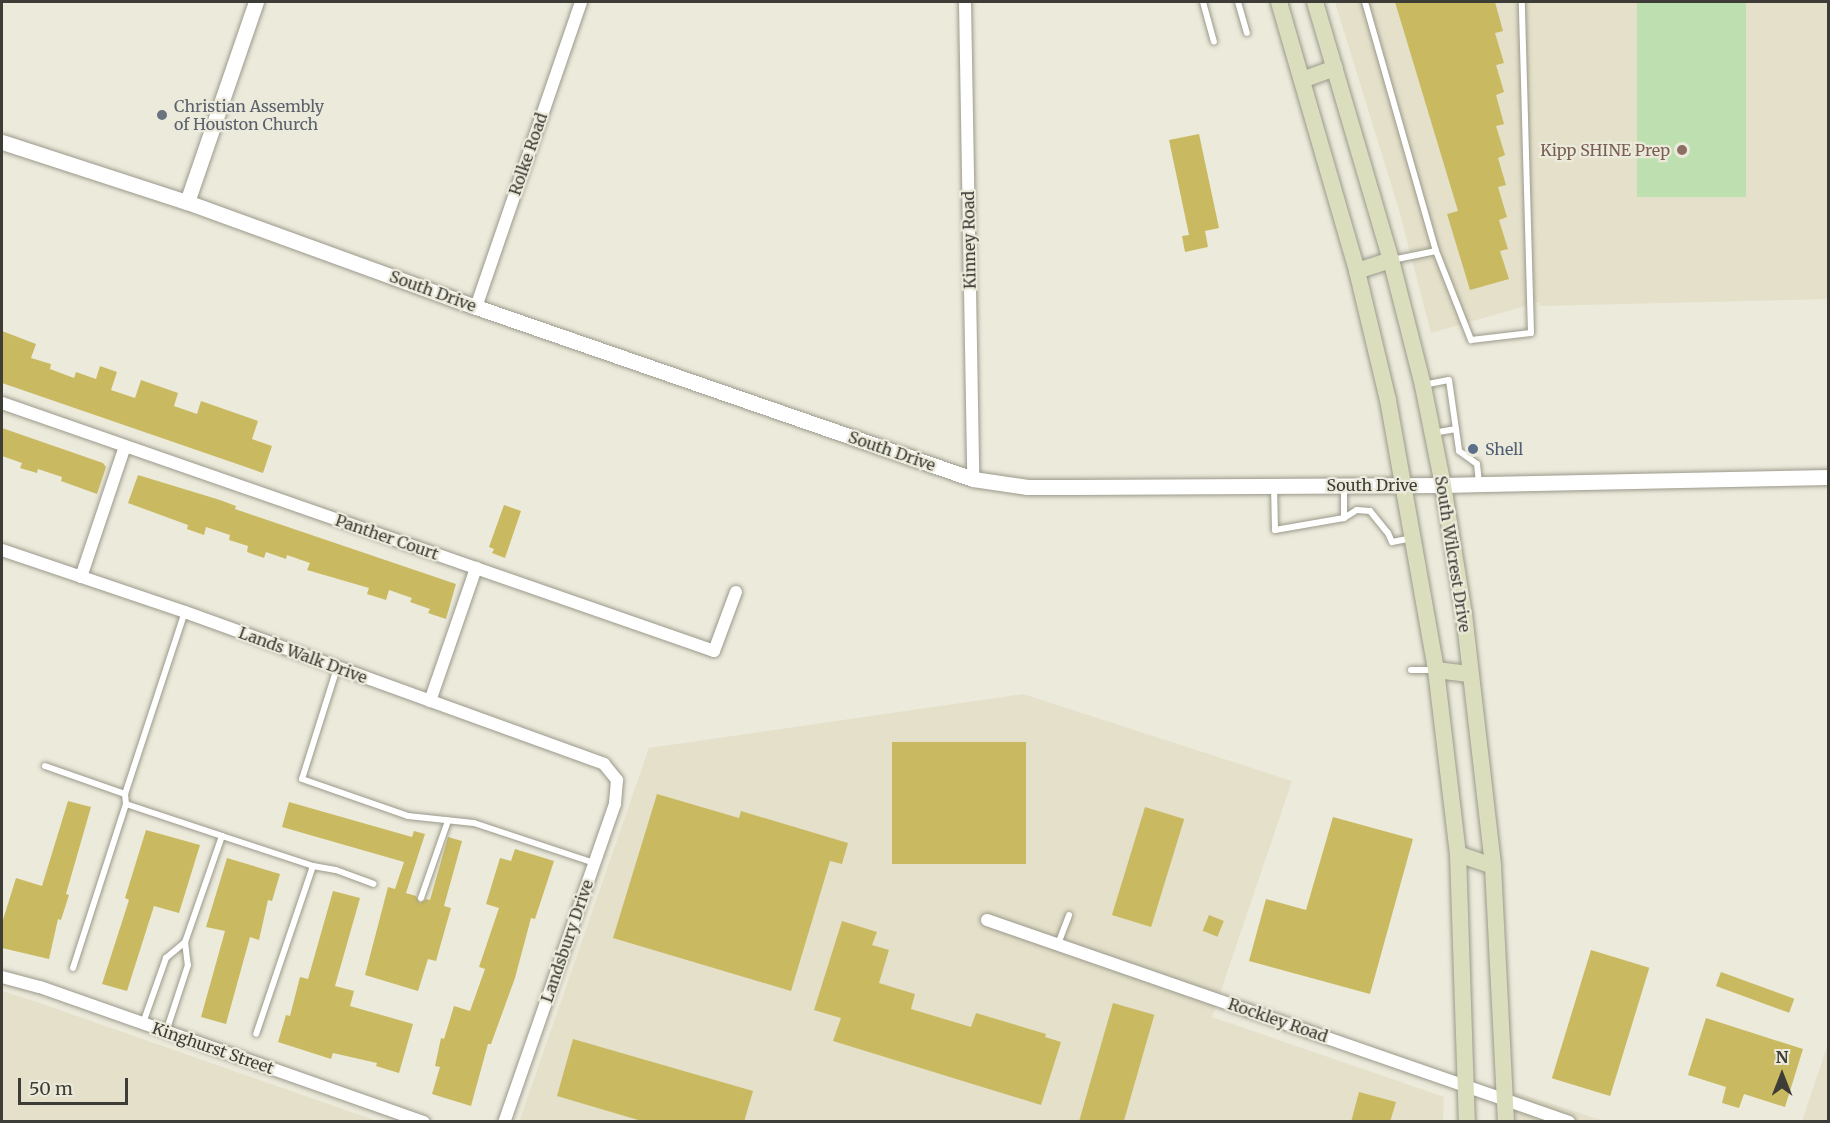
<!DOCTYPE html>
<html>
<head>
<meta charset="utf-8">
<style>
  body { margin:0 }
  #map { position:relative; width:1830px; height:1123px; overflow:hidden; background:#eceadb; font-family:Merriweather,serif }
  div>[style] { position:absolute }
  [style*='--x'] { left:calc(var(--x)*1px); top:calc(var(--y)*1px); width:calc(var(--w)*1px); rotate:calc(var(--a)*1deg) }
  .built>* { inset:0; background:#e4e0ca }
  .green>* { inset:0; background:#bee0b0; transform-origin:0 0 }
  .building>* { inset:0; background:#c9ba62; transform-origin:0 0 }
  .roads { filter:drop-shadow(0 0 2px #9b998b) drop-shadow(0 0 2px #9b998b) }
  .service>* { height:6px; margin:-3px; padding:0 3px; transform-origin:3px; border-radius:3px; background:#fff }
  .minor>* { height:12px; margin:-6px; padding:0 6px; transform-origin:6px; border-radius:6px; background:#fff }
  .tertiary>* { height:15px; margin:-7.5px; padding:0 7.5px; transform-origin:7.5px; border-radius:7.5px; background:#fff }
  .secondary>* { height:16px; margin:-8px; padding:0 8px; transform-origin:8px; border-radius:8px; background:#dadebd }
  .dots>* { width:16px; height:16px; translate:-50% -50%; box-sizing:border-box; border:3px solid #eceadb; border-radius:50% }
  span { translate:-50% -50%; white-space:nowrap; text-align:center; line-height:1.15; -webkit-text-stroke:4.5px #eceadb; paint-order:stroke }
  .worship-label { font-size:16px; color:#5b616d }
  .left { translate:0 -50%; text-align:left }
  .education-label { font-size:16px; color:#785e54 }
  .right { translate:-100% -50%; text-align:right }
  .street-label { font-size:16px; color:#3d3c36 }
  .service-label { font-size:16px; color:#4e5e75 }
  .frame { position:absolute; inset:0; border:3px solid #3d3c36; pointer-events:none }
  .north { position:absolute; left:1752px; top:1045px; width:60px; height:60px; -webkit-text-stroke:4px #eceadb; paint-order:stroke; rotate:0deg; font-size:16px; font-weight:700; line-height:24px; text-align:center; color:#3d3c36 }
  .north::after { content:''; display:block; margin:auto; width:21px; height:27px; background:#3d3c36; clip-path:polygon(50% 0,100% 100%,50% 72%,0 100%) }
  .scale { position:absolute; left:18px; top:1078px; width:110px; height:27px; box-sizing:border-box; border:3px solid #3d3c36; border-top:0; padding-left:8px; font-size:18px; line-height:21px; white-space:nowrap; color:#3d3c36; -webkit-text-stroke:4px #eceadb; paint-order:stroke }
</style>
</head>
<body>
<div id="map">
  <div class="built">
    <i style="clip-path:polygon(1335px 2px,1828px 2px,1828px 299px,1540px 306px,1539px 302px,1431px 333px,1399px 210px)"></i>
    <i style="clip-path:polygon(1023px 694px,1292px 781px,1212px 1017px,1444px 1097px,1443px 1122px,519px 1122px,649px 748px)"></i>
    <i style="clip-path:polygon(2px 991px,34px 1001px,377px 1121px,2px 1121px)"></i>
    <i style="clip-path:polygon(1828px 1044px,1828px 1121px,1802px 1121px)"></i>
    <i style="clip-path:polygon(1516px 1092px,1604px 1121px,1516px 1121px)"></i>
  </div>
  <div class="green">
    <i style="left:1637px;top:2px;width:109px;height:195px"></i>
  </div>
  <div class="building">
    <i style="clip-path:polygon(1395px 2px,1495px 2px,1503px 31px,1495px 33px,1504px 63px,1496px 65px,1504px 92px,1496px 95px,1504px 124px,1496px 126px,1505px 155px,1498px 158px,1506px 185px,1498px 187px,1507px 217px,1499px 220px,1508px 249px,1500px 251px,1509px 279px,1470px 290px,1447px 214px,1458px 211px)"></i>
    <i style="clip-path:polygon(1199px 134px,1219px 228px,1205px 231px,1208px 247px,1185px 252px,1182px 236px,1189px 235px,1169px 140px)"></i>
    <i style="clip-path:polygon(2px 331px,36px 344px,31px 358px,51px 364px,50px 369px,74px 378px,76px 372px,96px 379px,100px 366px,117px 372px,111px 390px,135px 398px,141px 380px,178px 393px,174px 406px,197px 414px,201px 401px,258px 421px,252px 439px,272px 446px,263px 473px,2px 383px)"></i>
    <i style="clip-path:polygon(2px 428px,103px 463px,106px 467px,97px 494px,61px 481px,62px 477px,38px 469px,37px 473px,20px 468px,22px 463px,2px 456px)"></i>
    <i style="clip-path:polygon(138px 475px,220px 500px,236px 506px,235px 509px,456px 584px,446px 619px,428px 613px,430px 609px,410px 602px,412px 598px,389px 590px,386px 600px,367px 594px,369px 588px,307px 570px,310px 563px,287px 555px,286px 559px,266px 552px,264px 558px,247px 552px,248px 546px,229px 540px,230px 535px,206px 527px,204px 535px,187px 529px,188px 525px,128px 503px)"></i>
    <i style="clip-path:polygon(504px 505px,521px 511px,505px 558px,492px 553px,494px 549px,489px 547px)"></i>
    <i style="left:1026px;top:742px;width:122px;height:134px;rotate:90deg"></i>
    <i style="clip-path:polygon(657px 794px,739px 818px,741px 811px,848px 843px,842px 864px,830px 861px,791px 991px,613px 938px)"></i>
    <i style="clip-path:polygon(68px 801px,91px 807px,66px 894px,69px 895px,61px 920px,58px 919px,49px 959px,2px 948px,2px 923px,16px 878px,42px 886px)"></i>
    <i style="clip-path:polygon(289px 802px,412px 837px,414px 831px,425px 834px,406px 893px,416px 896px,420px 903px,426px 899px,430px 900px,448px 837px,462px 841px,444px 906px,451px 908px,436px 961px,428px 959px,418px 991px,365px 975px,388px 887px,395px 889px,404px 862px,282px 827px)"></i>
    <i style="left:1145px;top:807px;width:41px;height:113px;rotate:17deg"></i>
    <i style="clip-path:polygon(1333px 817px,1413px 839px,1370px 994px,1249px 961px,1266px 899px,1306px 910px)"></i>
    <i style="clip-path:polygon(146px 830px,200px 845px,179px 913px,154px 906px,127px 991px,102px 984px,129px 900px,125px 898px)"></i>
    <i style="clip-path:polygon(515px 849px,554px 861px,535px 919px,531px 918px,515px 978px,491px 1044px,488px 1044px,471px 1106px,432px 1094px,440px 1067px,435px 1066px,441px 1038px,444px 1039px,454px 1006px,470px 1011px,485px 969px,479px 967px,499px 908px,486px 904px,500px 858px,511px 861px)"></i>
    <i style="clip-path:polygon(227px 858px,280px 874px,272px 901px,268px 900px,259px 940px,250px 937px,226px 1024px,201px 1017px,225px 931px,206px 927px)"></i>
    <i style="clip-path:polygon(333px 891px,360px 898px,335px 986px,354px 991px,350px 1006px,413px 1024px,399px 1073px,376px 1066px,377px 1063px,333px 1053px,331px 1059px,278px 1042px,286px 1015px,290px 1016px,300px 977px,308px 979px)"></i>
    <i style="left:1209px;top:915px;width:16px;height:17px;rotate:22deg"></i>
    <i style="clip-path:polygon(842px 921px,877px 932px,872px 945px,889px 950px,879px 983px,915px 994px,911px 1009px,971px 1027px,976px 1013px,1046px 1034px,1045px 1037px,1061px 1042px,1041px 1105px,833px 1041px,841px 1018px,814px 1010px)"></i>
    <i style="left:1591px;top:950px;width:61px;height:134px;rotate:17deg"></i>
    <i style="left:1721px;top:972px;width:78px;height:15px;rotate:20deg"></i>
    <i style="left:1113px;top:1003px;width:43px;height:124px;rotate:16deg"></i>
    <i style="clip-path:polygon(1706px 1018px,1803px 1049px,1785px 1107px,1744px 1094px,1739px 1108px,1722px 1103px,1726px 1087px,1688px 1075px)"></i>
    <i style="clip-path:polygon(573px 1039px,753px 1091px,744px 1122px,645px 1122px,557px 1096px)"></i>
    <i style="clip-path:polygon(1359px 1092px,1396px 1102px,1390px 1122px,1351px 1122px)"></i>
  </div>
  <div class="roads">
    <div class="service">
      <i style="--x:1203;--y:2;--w:41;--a:74.6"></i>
      <i style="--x:1238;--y:2;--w:32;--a:74"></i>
      <i style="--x:1365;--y:2;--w:259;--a:74.1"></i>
      <i style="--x:1436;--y:251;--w:96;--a:68.5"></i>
      <i style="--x:1471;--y:340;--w:60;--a:-6.7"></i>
      <i style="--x:1531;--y:333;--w:331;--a:-91.6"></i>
      <i style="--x:1392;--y:260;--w:45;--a:-11.6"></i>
      <i style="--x:1423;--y:385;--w:26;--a:-11"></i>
      <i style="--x:1449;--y:380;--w:49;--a:81.9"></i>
      <i style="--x:1456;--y:429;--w:22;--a:170"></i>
      <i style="--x:1456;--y:429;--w:22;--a:82"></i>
      <i style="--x:1459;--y:451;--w:22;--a:36"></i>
      <i style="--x:1477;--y:464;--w:19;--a:84"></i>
      <i style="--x:1274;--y:486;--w:44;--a:88.7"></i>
      <i style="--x:1275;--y:530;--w:70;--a:-9.9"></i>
      <i style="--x:1344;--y:518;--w:33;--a:-90"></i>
      <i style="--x:1344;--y:518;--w:15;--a:-32"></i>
      <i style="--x:1357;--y:510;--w:13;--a:4"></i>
      <i style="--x:1370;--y:511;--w:28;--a:51"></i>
      <i style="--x:1388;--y:533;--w:10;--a:66"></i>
      <i style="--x:1392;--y:542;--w:20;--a:-11"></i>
      <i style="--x:337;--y:668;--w:116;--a:107.5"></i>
      <i style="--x:302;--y:779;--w:112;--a:19.2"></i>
      <i style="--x:408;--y:816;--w:66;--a:6.1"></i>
      <i style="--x:474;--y:823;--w:126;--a:18.4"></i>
      <i style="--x:1411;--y:670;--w:23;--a:0"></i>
      <i style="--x:45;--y:766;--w:85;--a:19.3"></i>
      <i style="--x:126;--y:804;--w:101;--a:18.4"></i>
      <i style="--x:222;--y:836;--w:112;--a:109.2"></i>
      <i style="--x:185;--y:942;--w:23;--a:83"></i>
      <i style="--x:188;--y:965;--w:71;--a:108.2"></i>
      <i style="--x:222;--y:836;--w:96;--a:18.2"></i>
      <i style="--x:313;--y:866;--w:177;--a:108.7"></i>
      <i style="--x:313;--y:866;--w:23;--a:10"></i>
      <i style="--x:336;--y:870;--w:40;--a:20.2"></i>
      <i style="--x:421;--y:898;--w:82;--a:-70.7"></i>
      <i style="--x:1058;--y:944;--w:31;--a:-69"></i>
      <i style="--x:73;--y:968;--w:172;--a:-72.1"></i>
      <i style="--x:126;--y:804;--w:10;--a:-96"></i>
      <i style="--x:125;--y:794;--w:192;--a:-71.8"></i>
      <i style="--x:143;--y:1023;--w:69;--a:-70.5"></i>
      <i style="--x:166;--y:958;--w:25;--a:-40"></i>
    </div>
    <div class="minor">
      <i style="--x:965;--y:2;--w:477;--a:89"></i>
      <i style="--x:476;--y:307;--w:323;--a:-71"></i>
      <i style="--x:2;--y:403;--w:754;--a:19.2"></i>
      <i style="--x:714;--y:651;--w:63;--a:-69.6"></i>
      <i style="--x:2;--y:550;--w:193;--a:18.7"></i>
      <i style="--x:185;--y:612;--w:446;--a:19.9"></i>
      <i style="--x:604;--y:764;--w:21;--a:51"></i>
      <i style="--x:617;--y:780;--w:24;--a:95"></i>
      <i style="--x:615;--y:804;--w:337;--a:109.2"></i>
      <i style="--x:81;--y:577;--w:138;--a:-71.4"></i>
      <i style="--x:430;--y:701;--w:141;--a:-70.9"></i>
      <i style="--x:987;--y:920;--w:616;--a:19.14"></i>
      <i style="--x:2;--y:977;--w:39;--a:15"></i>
      <i style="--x:40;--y:987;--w:407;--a:19.4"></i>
    </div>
    <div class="tertiary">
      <i style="--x:2;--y:142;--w:194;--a:18"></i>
      <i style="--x:187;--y:202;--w:307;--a:20"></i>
      <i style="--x:476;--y:307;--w:526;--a:19.09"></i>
      <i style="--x:973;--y:479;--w:55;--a:8.4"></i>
      <i style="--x:1027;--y:487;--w:45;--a:0"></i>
      <i style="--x:1072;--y:487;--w:371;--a:-0.3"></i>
      <i style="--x:1443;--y:485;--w:385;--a:-1.2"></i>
      <i style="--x:187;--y:202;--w:212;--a:-71"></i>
    </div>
    <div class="secondary">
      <i style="--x:1279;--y:2;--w:280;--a:73.8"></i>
      <i style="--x:1357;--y:271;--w:133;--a:76.5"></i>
      <i style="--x:1388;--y:400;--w:274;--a:79.9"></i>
      <i style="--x:1436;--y:670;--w:185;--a:83.2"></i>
      <i style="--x:1458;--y:854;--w:268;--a:88.1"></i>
      <i style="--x:1315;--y:2;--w:269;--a:73.6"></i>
      <i style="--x:1391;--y:260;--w:130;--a:75.7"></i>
      <i style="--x:1423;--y:386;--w:101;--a:78.6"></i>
      <i style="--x:1443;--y:485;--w:131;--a:80.8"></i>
      <i style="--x:1464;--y:614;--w:254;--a:83.4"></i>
      <i style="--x:1493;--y:866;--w:256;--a:87.1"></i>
      <i style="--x:1302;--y:80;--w:35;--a:-20"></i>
      <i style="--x:1357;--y:271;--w:36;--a:-18"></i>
      <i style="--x:1436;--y:670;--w:35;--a:7"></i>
      <i style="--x:1458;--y:854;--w:37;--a:19"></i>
    </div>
  </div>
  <div class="dots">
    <i style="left:162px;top:115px;background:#6b7280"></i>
    <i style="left:1682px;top:150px;background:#8d6e63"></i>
    <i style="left:1473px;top:449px;background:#5c6f8a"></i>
  </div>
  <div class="worship-label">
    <span class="left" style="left:174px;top:115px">Christian Assembly<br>of Houston Church</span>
  </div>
  <div class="education-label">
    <span class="right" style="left:1670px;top:150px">Kipp SHINE Prep</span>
  </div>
  <div class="street-label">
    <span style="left:528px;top:154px;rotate:-71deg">Rolke Road</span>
    <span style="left:969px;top:240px;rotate:-91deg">Kinney Road</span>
    <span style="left:433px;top:291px;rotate:20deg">South Drive</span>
    <span style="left:892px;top:451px;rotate:19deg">South Drive</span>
    <span style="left:1372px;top:485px">South Drive</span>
    <span style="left:387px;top:537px;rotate:19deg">Panther Court</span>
    <span style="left:1453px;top:554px;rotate:81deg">South Wilcrest Drive</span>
    <span style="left:303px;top:655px;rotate:20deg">Lands Walk Drive</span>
    <span style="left:567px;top:941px;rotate:-71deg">Landsbury Drive</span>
    <span style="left:1278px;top:1020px;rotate:19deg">Rockley Road</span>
    <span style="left:213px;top:1048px;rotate:19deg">Kinghurst Street</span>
  </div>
  <div class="service-label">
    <span class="left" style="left:1485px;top:449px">Shell</span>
  </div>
  <div class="frame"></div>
  <div class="north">N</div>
  <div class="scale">50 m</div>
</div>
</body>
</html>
